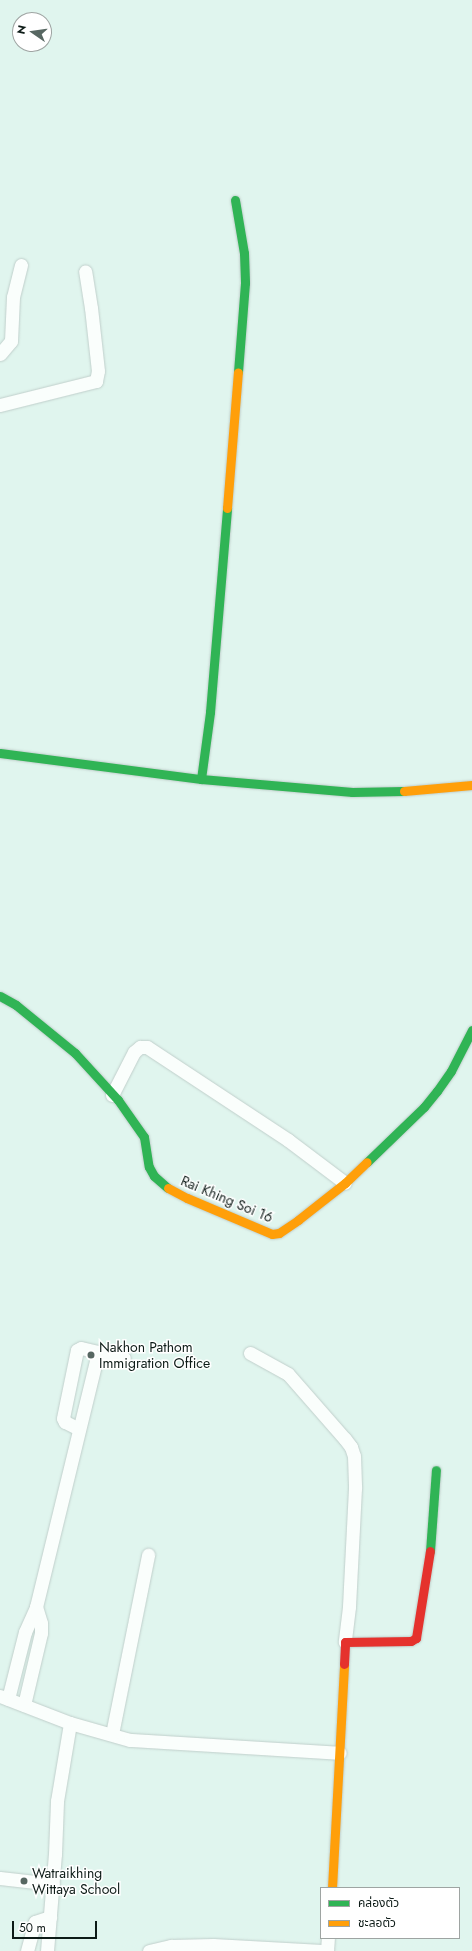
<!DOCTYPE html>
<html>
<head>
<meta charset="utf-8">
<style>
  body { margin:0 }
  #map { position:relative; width:472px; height:1951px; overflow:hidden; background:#e0f5ee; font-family:Jost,"Noto Sans Thai",sans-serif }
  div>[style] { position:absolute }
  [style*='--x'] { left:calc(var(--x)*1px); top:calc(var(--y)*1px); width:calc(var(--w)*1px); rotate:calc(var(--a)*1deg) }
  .roads { filter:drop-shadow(0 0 1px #c0cfcb) drop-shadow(0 0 1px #c0cfcb) }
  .street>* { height:13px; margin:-6.5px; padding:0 6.5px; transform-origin:6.5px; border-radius:6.5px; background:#fafefc }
  .fast>* { height:9px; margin:-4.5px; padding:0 4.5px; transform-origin:4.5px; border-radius:4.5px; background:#30b455 }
  .slow>* { height:9px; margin:-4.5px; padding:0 4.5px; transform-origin:4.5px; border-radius:4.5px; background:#ff9f0a }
  .jam>* { height:9px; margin:-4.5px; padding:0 4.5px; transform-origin:4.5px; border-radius:4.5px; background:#e5322d }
  .dots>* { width:11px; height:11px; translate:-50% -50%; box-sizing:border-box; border:2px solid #fff; border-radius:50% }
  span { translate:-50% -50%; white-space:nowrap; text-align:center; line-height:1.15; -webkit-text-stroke:3px #fff; paint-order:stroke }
  .street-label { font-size:14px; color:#0d1b17 }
  .poi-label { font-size:14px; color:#0d1b17 }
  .left { translate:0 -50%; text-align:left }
  .legend { position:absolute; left:320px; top:1887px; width:140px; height:52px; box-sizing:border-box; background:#fff; border:1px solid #9ea4a2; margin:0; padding:5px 7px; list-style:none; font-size:12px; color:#0d1b17 }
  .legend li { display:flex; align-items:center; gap:8px; height:20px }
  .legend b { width:20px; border:1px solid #9ea4a2 }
  .north { position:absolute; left:12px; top:12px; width:40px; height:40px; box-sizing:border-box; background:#fff; border:1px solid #9ea4a2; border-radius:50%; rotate:283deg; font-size:11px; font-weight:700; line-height:16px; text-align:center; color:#0d1b17 }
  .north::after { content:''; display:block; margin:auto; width:14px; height:18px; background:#576762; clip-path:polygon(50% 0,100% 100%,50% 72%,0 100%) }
  .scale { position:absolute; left:12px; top:1921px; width:85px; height:18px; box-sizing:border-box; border:2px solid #0d1b17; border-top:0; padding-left:5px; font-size:12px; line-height:14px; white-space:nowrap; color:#0d1b17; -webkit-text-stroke:3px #fff; paint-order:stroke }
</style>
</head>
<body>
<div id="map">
  <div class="roads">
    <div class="street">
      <i style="--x:0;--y:354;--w:17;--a:-50"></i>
      <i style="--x:11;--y:341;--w:44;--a:-87.4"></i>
      <i style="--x:13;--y:297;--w:33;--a:-76"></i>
      <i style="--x:0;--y:405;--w:99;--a:-14"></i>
      <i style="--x:96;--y:381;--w:10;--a:-79"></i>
      <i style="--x:98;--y:371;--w:63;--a:-96.3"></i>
      <i style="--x:91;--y:308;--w:37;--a:-99"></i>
      <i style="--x:112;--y:1095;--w:48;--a:-62.9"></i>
      <i style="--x:134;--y:1052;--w:8;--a:-40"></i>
      <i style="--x:140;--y:1047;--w:7;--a:0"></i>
      <i style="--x:147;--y:1047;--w:169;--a:33.4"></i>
      <i style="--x:288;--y:1140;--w:71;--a:37"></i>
      <i style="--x:250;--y:1353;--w:43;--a:28.9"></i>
      <i style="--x:288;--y:1374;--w:86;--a:48.8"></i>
      <i style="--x:345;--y:1439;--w:10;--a:53"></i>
      <i style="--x:351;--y:1447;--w:9;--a:72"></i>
      <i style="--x:354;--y:1456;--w:32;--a:88"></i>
      <i style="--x:355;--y:1488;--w:119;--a:92.9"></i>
      <i style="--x:349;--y:1607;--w:35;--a:97"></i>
      <i style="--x:79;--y:1429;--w:16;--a:-153"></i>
      <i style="--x:65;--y:1422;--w:4;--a:-117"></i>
      <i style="--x:63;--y:1418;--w:69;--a:-78.4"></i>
      <i style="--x:77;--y:1350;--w:4;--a:-27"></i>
      <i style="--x:81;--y:1348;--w:44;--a:13.1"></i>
      <i style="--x:0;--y:1696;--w:75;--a:21.1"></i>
      <i style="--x:70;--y:1723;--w:62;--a:15.8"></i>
      <i style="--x:130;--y:1740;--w:210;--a:3.5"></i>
      <i style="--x:8;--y:1699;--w:69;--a:-75.8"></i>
      <i style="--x:25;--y:1632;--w:27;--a:-66"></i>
      <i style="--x:36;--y:1607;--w:262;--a:-76.3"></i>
      <i style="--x:24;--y:1705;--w:74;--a:-76.7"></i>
      <i style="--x:41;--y:1633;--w:10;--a:-90"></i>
      <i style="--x:41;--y:1623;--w:17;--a:-107"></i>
      <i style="--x:112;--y:1734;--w:183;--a:-78.6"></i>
      <i style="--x:0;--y:1878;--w:53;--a:6.5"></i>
      <i style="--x:27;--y:1951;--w:30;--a:-75"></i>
      <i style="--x:35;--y:1922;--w:16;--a:-18"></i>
      <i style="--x:47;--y:1951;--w:97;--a:-85.3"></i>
      <i style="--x:55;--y:1854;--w:53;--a:-87.8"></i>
      <i style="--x:57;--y:1801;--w:79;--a:-80.5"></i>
      <i style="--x:149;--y:1951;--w:23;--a:-13"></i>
      <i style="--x:171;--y:1946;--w:42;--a:-1.4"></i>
      <i style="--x:213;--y:1945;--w:109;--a:3.2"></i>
      <i style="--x:327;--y:1951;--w:13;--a:-86"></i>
    </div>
    <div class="fast">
      <i style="--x:235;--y:200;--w:54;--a:80.4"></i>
      <i style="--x:244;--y:253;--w:30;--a:88"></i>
      <i style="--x:245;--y:283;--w:89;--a:94.5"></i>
      <i style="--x:0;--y:753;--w:203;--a:7.4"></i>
      <i style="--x:201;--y:779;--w:152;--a:4.9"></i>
      <i style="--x:352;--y:792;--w:52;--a:-1.1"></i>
      <i style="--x:201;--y:779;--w:68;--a:-82.3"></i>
      <i style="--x:210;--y:712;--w:205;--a:-85.2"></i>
      <i style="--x:0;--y:996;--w:18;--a:29"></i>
      <i style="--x:16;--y:1005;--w:76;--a:39.1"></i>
      <i style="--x:75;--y:1053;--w:64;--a:47.5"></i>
      <i style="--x:118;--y:1100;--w:45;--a:54.9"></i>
      <i style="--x:144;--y:1137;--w:30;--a:81"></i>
      <i style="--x:149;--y:1167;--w:10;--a:61"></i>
      <i style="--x:154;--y:1176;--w:18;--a:41"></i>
      <i style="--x:367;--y:1162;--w:79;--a:-44"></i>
      <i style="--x:424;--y:1107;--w:21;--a:-51"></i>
      <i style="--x:437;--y:1091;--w:24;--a:-55"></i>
      <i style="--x:451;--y:1071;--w:46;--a:-62.9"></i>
      <i style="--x:430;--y:1551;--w:81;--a:-85.8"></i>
    </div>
    <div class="slow">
      <i style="--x:227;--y:508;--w:136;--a:-85.4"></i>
      <i style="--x:404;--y:791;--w:68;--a:-5"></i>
      <i style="--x:168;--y:1188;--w:21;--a:28"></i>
      <i style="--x:187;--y:1198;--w:92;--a:23"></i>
      <i style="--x:272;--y:1234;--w:7;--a:-8"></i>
      <i style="--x:279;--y:1233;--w:23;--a:-34"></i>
      <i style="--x:298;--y:1220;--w:60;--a:-38.2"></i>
      <i style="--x:345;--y:1183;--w:30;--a:-44"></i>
      <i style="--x:332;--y:1888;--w:224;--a:-86.9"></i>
    </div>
    <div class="jam">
      <i style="--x:344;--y:1664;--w:22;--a:-87"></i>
      <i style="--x:345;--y:1642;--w:66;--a:-0.9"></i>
      <i style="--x:411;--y:1641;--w:6;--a:-31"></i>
      <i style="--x:416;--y:1638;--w:88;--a:-80.9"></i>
    </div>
  </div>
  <div class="dots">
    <i style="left:91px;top:1355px;background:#576762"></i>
    <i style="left:24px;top:1881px;background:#576762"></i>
  </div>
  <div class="street-label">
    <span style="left:227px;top:1199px;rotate:23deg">Rai Khing Soi 16</span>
  </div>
  <div class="poi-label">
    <span class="left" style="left:99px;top:1355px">Nakhon Pathom<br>Immigration Office</span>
    <span class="left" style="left:32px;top:1881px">Watraikhing<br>Wittaya School</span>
  </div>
  <ul class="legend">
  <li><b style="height:5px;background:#30b455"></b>คล่องตัว</li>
  <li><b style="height:5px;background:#ff9f0a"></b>ชะลอตัว</li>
  </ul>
  <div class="north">N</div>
  <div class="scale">50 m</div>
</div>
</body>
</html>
